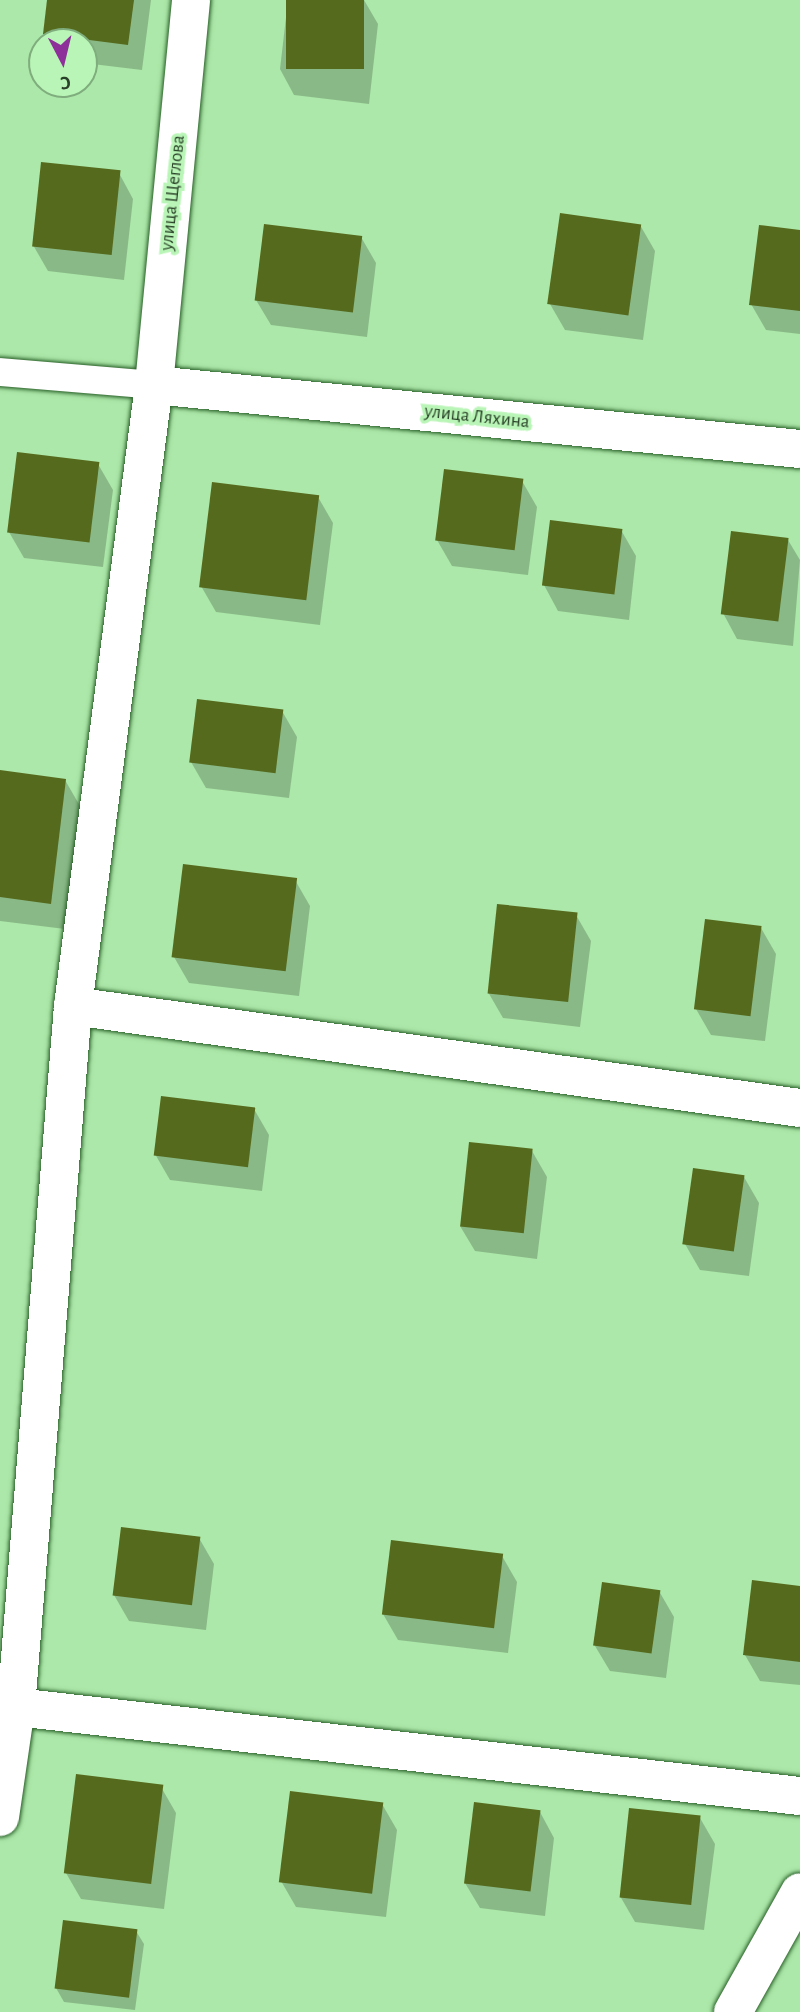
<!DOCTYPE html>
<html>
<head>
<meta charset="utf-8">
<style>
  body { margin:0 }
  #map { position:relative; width:800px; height:2012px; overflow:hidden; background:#ace8a9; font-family:"Alegreya Sans",sans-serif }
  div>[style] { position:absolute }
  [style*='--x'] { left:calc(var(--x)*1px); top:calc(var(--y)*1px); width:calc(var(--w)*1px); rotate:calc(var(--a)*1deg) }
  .shadow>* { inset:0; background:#0003 }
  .building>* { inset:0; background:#566a1d; transform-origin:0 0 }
  .roads { filter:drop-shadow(0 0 2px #275e26) drop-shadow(0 0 2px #275e26) }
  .lane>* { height:28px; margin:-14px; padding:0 14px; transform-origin:14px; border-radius:14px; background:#fff }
  .street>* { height:38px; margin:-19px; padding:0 19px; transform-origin:19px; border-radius:19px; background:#fff }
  span { translate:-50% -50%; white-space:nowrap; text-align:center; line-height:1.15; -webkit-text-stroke:7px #b9f5b6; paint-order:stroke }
  .street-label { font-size:19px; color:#294128 }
  .north { position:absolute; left:28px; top:28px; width:70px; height:70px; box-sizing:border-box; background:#b9f5b6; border:2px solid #7fad7d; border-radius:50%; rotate:173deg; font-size:19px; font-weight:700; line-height:28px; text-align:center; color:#294128 }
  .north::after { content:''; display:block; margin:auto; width:24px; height:32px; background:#8e309a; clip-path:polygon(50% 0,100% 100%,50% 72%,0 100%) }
</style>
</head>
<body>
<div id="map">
  <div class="shadow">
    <i style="clip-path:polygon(49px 0,151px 0,142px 70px,84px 63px,84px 42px,49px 42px)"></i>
    <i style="clip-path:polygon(288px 0,364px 0,378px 24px,369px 104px,294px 95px,280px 69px)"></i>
    <i style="clip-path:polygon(119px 173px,133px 199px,124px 280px,48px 271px,33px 245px)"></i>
    <i style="clip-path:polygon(640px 225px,655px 251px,643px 340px,565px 330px,550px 304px)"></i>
    <i style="clip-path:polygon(800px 232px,800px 334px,766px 330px,751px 304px)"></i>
    <i style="clip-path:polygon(361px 237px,376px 263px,367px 337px,271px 325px,256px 300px)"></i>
    <i style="clip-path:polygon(98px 464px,113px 490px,103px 567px,24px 558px,9px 532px)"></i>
    <i style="clip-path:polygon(522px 481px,537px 507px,528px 575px,452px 566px,437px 540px)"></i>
    <i style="clip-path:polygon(318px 497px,333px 523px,320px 625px,216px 612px,201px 586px)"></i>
    <i style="clip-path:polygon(621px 530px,636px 556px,629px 620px,558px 611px,544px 585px)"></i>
    <i style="clip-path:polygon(788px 540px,800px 560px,793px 646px,737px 639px,723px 613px)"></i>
    <i style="clip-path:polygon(282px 711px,297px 737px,289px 798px,206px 788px,191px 762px)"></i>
    <i style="clip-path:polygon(0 772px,65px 780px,80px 806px,65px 929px,0 921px)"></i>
    <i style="clip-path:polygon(295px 880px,310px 906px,299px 996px,189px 983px,174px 957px)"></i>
    <i style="clip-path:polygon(576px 915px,591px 941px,580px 1027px,503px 1018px,488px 992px)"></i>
    <i style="clip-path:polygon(761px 928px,776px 954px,765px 1041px,711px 1035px,696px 1009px)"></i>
    <i style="clip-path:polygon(254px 1109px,269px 1135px,262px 1191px,170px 1180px,155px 1154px)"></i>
    <i style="clip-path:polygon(532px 1151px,547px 1177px,537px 1259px,475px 1251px,460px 1226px)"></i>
    <i style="clip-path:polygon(744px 1177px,759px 1203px,749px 1276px,700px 1270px,685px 1244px)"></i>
    <i style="clip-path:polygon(199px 1538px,214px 1564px,206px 1630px,129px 1621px,114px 1595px)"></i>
    <i style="clip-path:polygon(502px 1556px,517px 1582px,508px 1653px,398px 1640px,383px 1614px)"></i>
    <i style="clip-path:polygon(800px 1588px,800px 1685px,760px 1681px,745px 1655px)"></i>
    <i style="clip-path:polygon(659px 1591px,674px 1617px,666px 1678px,610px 1671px,595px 1646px)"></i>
    <i style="clip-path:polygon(161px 1787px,176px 1813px,164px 1909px,81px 1899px,66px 1873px)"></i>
    <i style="clip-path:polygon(382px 1804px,397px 1830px,386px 1917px,296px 1907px,281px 1881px)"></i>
    <i style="clip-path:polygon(540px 1812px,554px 1838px,545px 1916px,480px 1908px,465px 1883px)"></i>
    <i style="clip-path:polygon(700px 1818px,715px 1844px,704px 1930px,635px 1922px,620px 1896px)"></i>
    <i style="clip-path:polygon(136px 1931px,144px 1944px,135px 2010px,64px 2002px,56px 1988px)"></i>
  </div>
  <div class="building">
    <i style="clip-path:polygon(47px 0,134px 0,128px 45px,43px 34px)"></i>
    <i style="left:286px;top:0;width:78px;height:69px"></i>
    <i style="left:41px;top:162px;width:80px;height:85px;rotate:6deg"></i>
    <i style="left:560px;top:213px;width:82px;height:92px;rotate:8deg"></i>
    <i style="left:264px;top:224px;width:99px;height:77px;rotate:7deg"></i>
    <i style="clip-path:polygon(759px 225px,800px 230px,800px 311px,749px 305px)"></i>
    <i style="left:17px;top:452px;width:83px;height:81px;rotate:7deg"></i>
    <i style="left:444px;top:469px;width:80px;height:72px;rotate:7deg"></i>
    <i style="left:212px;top:482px;width:108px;height:106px;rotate:7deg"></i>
    <i style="left:550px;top:520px;width:73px;height:66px;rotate:7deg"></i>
    <i style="left:731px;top:531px;width:58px;height:84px;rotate:7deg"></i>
    <i style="left:197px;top:699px;width:87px;height:64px;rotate:7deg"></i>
    <i style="clip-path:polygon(0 770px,66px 779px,51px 904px,0 897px)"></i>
    <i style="left:183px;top:864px;width:115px;height:94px;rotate:7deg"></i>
    <i style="left:497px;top:904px;width:81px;height:90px;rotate:6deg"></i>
    <i style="left:705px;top:919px;width:57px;height:91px;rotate:7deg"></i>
    <i style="left:161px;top:1096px;width:95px;height:60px;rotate:7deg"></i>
    <i style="left:469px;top:1142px;width:64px;height:85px;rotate:6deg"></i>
    <i style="left:693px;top:1168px;width:52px;height:77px;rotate:8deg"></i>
    <i style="left:121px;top:1527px;width:80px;height:69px;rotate:7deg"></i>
    <i style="left:391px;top:1540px;width:113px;height:75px;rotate:7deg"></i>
    <i style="clip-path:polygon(752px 1580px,800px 1586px,800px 1662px,743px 1655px)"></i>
    <i style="left:602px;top:1582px;width:59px;height:64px;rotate:8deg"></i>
    <i style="left:76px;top:1774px;width:88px;height:100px;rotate:7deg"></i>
    <i style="left:290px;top:1791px;width:94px;height:92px;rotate:7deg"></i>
    <i style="left:474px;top:1802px;width:67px;height:82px;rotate:7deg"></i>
    <i style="left:629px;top:1808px;width:72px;height:90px;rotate:6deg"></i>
    <i style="left:63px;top:1920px;width:75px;height:69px;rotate:7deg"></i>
  </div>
  <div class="roads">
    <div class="lane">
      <i style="--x:0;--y:372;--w:155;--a:4.8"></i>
    </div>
    <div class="street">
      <i style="--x:154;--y:385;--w:649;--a:5.66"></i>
      <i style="--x:73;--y:1006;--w:734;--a:7.99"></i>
      <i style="--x:16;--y:1707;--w:789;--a:6.48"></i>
      <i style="--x:0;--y:1817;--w:111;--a:-81.7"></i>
      <i style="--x:16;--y:1707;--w:703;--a:-85.35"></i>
      <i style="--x:73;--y:1006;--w:626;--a:-82.57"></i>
      <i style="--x:154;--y:385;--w:387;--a:-84.5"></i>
      <i style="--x:733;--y:2012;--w:137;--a:-60.8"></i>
    </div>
  </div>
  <div class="street-label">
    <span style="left:173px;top:193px;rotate:-84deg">улица Щеглова</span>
    <span style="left:477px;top:417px;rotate:6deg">улица Ляхина</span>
  </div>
  <div class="north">С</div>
</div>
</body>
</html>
